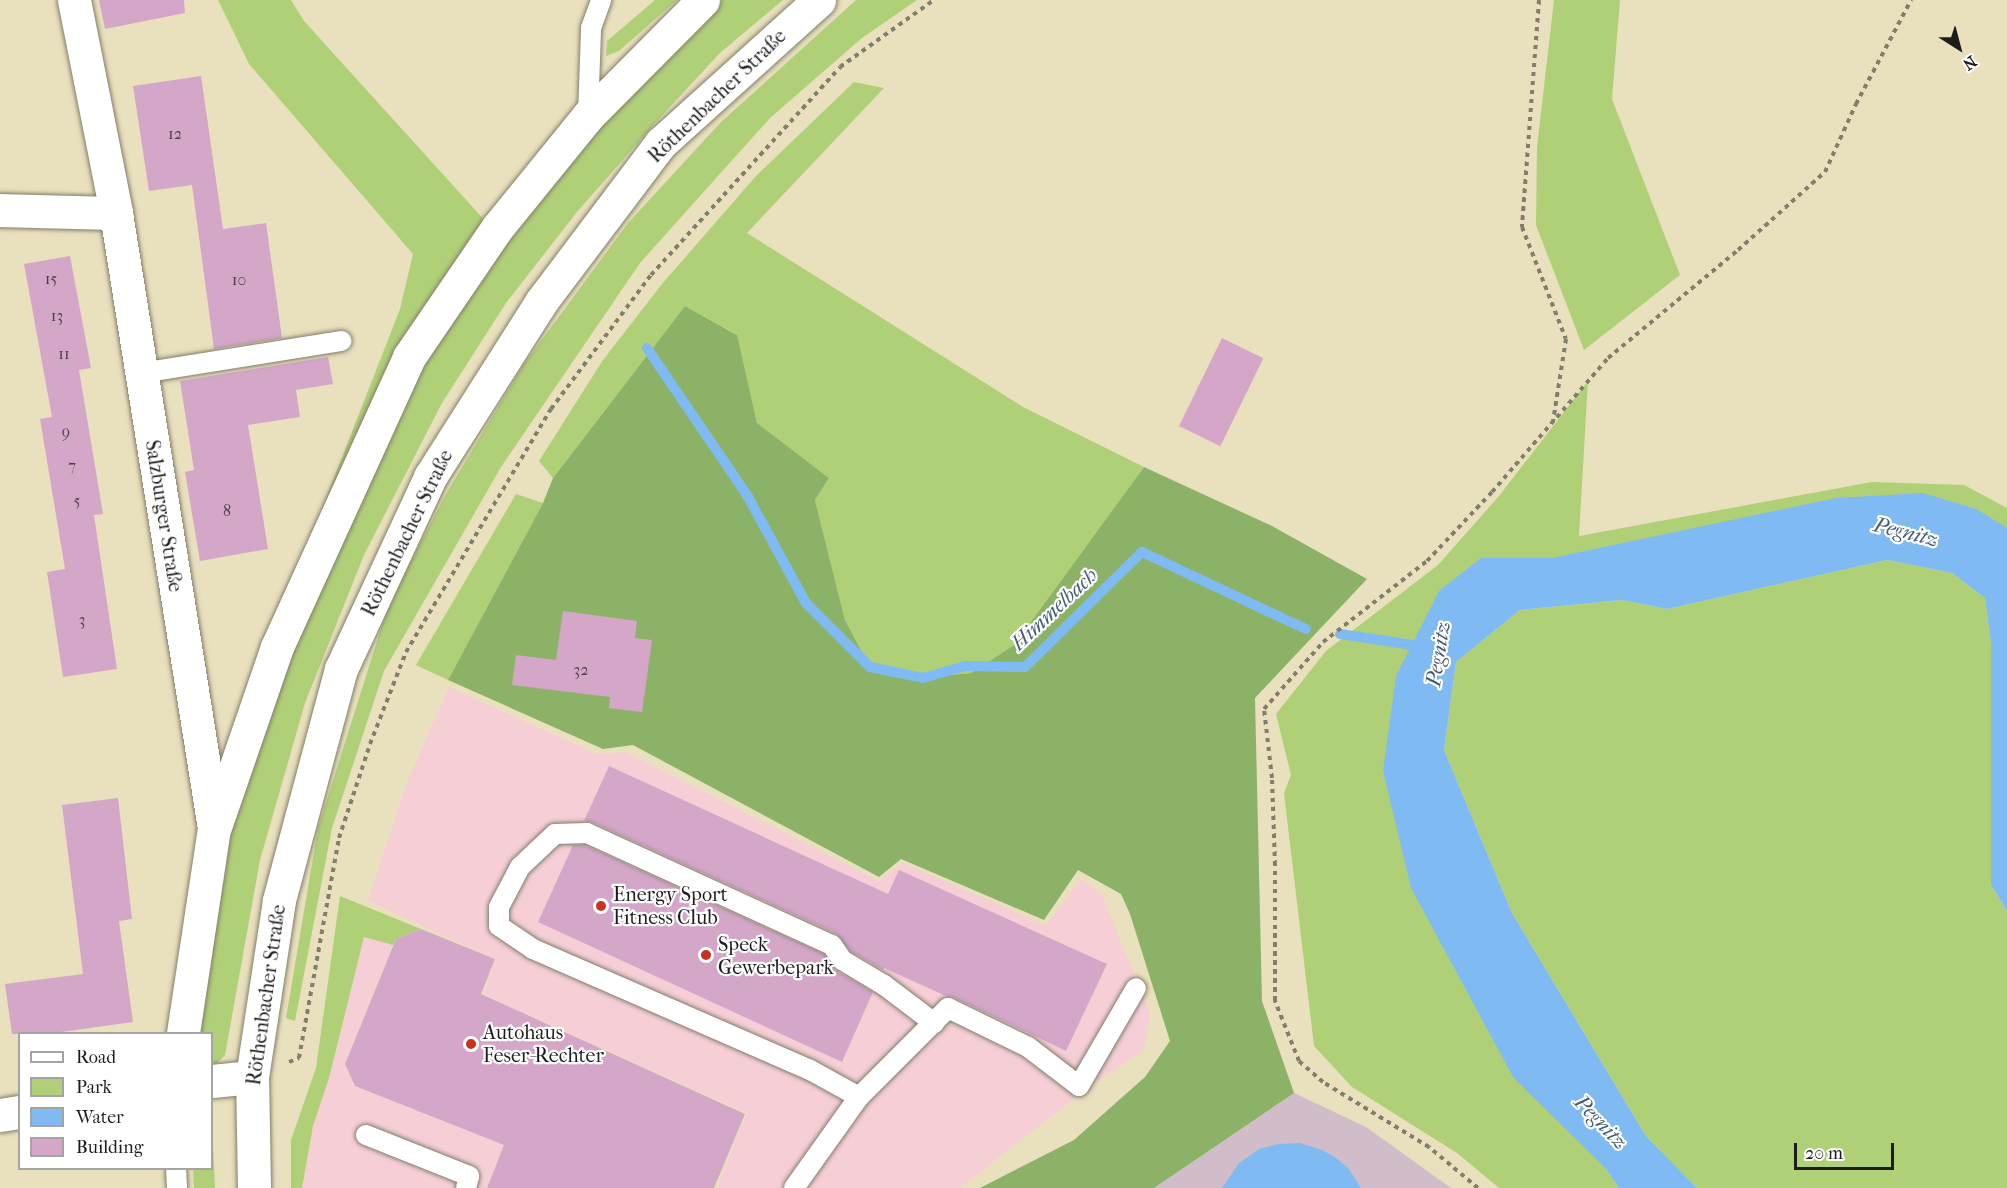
<!DOCTYPE html>
<html>
<head>
<meta charset="utf-8">
<style>
  body { margin:0 }
  #map { position:relative; width:2007px; height:1188px; overflow:hidden; background:#e9e0bd; font-family:"IM FELL French Canon",serif }
  div>[style] { position:absolute }
  [style*='--x'] { left:calc(var(--x)*1px); top:calc(var(--y)*1px); width:calc(var(--w)*1px); rotate:calc(var(--a)*1deg) }
  .built>* { inset:0; background:#f6cfd6 }
  .industrial>* { inset:0; background:#d1bdc9 }
  .green>* { inset:0; background:#b0d078 }
  .forest>* { inset:0; background:#8cb268 }
  .water>* { inset:0; background:#7fbbf2 }
  .stream>* { height:10px; margin:-5px; padding:0 5px; transform-origin:5px; border-radius:5px; background:#7fbbf2 }
  .building>* { inset:0; background:#d4a7c9; transform-origin:0 0 }
  .path>* { height:4px; margin-top:-2px; transform-origin:0; background:repeating-linear-gradient(90deg,#827e6c 0 4.5px,transparent 0 9px) }
  .roads { filter:drop-shadow(0 0 2px #827e6c) drop-shadow(0 0 2px #827e6c) }
  .lane>* { height:20px; margin:-10px; padding:0 10px; transform-origin:10px; border-radius:10px; background:#fff }
  .street>* { height:33px; margin:-16.5px; padding:0 16.5px; transform-origin:16.5px; border-radius:16.5px; background:#fff }
  .secondary>* { height:33px; margin:-16.5px; padding:0 16.5px; transform-origin:16.5px; border-radius:16.5px; background:#fff }
  .dots>* { width:16px; height:16px; translate:-50% -50%; box-sizing:border-box; border:3px solid #fff; border-radius:50% }
  span { translate:-50% -50%; white-space:nowrap; text-align:center; line-height:1.15; -webkit-text-stroke:4.5px #fff; paint-order:stroke }
  .number-label { font-size:16px; color:#4a3f47 }
  .number-label span { -webkit-text-stroke-width:0 }
  .street-label { font-size:20px; color:#1c1c1c }
  .poi-label { font-size:20px; color:#1c1c1c }
  .left { translate:0 -50%; text-align:left }
  .water-label { font-size:21px; color:#445c72; font-style:italic }
  .legend { position:absolute; left:18px; top:1032px; width:195px; height:138px; box-sizing:border-box; background:#fff; border:2px solid #a4a4a4; margin:0; padding:8px 10px; list-style:none; font-size:18px; color:#1c1c1c }
  .legend li { display:flex; align-items:center; gap:12px; height:30px }
  .legend b { width:30px; border:2px solid #a4a4a4 }
  .north { position:absolute; left:1929px; top:18px; width:60px; height:60px; -webkit-text-stroke:4px #fff; paint-order:stroke; rotate:144deg; font-size:16px; font-weight:700; line-height:24px; text-align:center; color:#1c1c1c }
  .north::after { content:''; display:block; margin:auto; width:21px; height:27px; background:#1c1c1c; clip-path:polygon(50% 0,100% 100%,50% 72%,0 100%) }
  .scale { position:absolute; left:1794px; top:1143px; width:100px; height:27px; box-sizing:border-box; border:3px solid #1c1c1c; border-top:0; padding-left:8px; font-size:18px; line-height:21px; white-space:nowrap; color:#1c1c1c; -webkit-text-stroke:4px #fff; paint-order:stroke }
</style>
</head>
<body>
<div id="map">
  <div class="built">
    <i style="clip-path:polygon(449px 687px,597px 754px,626px 752px,879px 881px,903px 863px,1046px 925px,1081px 879px,1102px 894px,1150px 1014px,1144px 1050px,1089px 1087px,960px 1188px,717px 1188px,747px 1113px,483px 995px,495px 959px,368px 901px,407px 782px)"></i>
    <i style="clip-path:polygon(364px 936px,393px 945px,345px 1063px,504px 1145px,487px 1188px,302px 1188px,313px 1126px,329px 1078px)"></i>
  </div>
  <div class="industrial">
    <i style="clip-path:polygon(1294px 1093px,1366px 1127px,1451px 1188px,1154px 1188px)"></i>
  </div>
  <div class="green">
    <i style="clip-path:polygon(218px 0,291px 0,304px 21px,488px 224px,311px 537px,400px 309px,413px 254px,249px 64px)"></i>
    <i style="clip-path:polygon(655px 0,677px 0,619px 51px,606px 56px,607px 41px)"></i>
    <i style="clip-path:polygon(722px 0,783px 0,720px 53px,656px 122px,577px 212px,506px 303px,442px 403px,364px 555px,305px 703px,260px 860px,225px 1055px,216px 1064px,212px 1063px,212px 1034px,199px 1034px,227px 842px,266px 721px,334px 542px,407px 394px,474px 285px,555px 180px,634px 86px)"></i>
    <i style="clip-path:polygon(856px 0,917px 0,862px 38px,770px 118px,640px 263px,501px 467px,384px 671px,332px 828px,295px 1021px,286px 1018px,318px 828px,389px 603px,446px 494px,524px 364px,628px 223px,721px 122px)"></i>
    <i style="clip-path:polygon(1554px 0,1620px 0,1612px 99px,1680px 275px,1584px 350px,1536px 225px,1537px 147px)"></i>
    <i style="clip-path:polygon(854px 82px,884px 88px,747px 233px,1023px 407px,1144px 467px,1014px 645px,971px 673px,917px 678px,870px 667px,845px 620px,815px 500px,829px 478px,757px 423px,736px 334px,685px 306px,553px 478px,539px 461px,603px 360px,662px 284px,756px 176px)"></i>
    <i style="clip-path:polygon(1588px 381px,1579px 536px,1872px 482px,1964px 485px,2007px 508px,2007px 528px,1552px 558px,1481px 558px,1396px 676px,1605px 1168px,1619px 1188px,1499px 1188px,1457px 1153px,1352px 1087px,1314px 1046px,1284px 793px,1291px 775px,1276px 714px,1326px 651px,1438px 565px,1499px 496px)"></i>
    <i style="clip-path:polygon(516px 494px,543px 503px,448px 680px,416px 665px)"></i>
    <i style="clip-path:polygon(1887px 560px,1952px 573px,1985px 598px,1991px 643px,1991px 885px,2007px 911px,2007px 1188px,1697px 1188px,1646px 1136px,1512px 913px,1444px 750px,1456px 662px,1520px 610px,1622px 600px,1667px 609px)"></i>
    <i style="clip-path:polygon(340px 896px,421px 929px,396px 939px,393px 945px,364px 937px,329px 1078px,313px 1126px,302px 1188px,291px 1188px,291px 1140px,316px 1068px)"></i>
    <i style="clip-path:polygon(212px 1124px,215px 1188px,194px 1188px,193px 1169px,212px 1168px)"></i>
  </div>
  <div class="forest">
    <i style="clip-path:polygon(685px 306px,737px 335px,757px 423px,829px 478px,815px 500px,845px 620px,870px 667px,917px 678px,971px 673px,1014px 645px,1144px 467px,1272px 526px,1367px 579px,1255px 698px,1262px 1001px,1294px 1093px,1154px 1188px,980px 1188px,1074px 1140px,1145px 1077px,1170px 1041px,1130px 914px,1121px 894px,1078px 870px,1044px 920px,901px 859px,879px 877px,633px 745px,603px 749px,448px 680px,543px 503px,553px 478px)"></i>
  </div>
  <div class="water">
    <i style="clip-path:polygon(1923px 493px,1976px 509px,2007px 528px,2007px 911px,1991px 885px,1991px 643px,1985px 598px,1952px 573px,1887px 560px,1667px 609px,1622px 600px,1520px 610px,1456px 662px,1444px 750px,1512px 913px,1646px 1136px,1697px 1188px,1619px 1188px,1605px 1168px,1513px 1077px,1411px 888px,1383px 771px,1396px 676px,1439px 591px,1481px 558px,1552px 558px,1836px 498px)"></i>
    <i style="clip-path:polygon(1300px 1143px,1322px 1150px,1335px 1157px,1349px 1169px,1361px 1188px,1222px 1188px,1239px 1163px,1259px 1149px,1278px 1144px)"></i>
  </div>
  <div class="stream">
    <i style="--x:647;--y:348;--w:178;--a:55.8"></i>
    <i style="--x:747;--y:495;--w:123;--a:61.4"></i>
    <i style="--x:806;--y:603;--w:91;--a:45"></i>
    <i style="--x:870;--y:667;--w:54;--a:11.7"></i>
    <i style="--x:923;--y:678;--w:44;--a:-15.9"></i>
    <i style="--x:965;--y:666;--w:60;--a:1"></i>
    <i style="--x:1025;--y:667;--w:164;--a:-44.5"></i>
    <i style="--x:1142;--y:552;--w:181;--a:25.2"></i>
    <i style="--x:1340;--y:634;--w:87;--a:8.6"></i>
  </div>
  <div class="building">
    <i style="clip-path:polygon(99px 0,184px 0,185px 13px,105px 29px)"></i>
    <i style="clip-path:polygon(201px 76px,223px 229px,266px 223px,282px 338px,214px 349px,192px 185px,149px 191px,133px 86px)"></i>
    <i style="clip-path:polygon(70px 256px,91px 368px,79px 370px,103px 514px,94px 515px,117px 669px,63px 677px,47px 572px,65px 569px,40px 419px,52px 417px,24px 264px)"></i>
    <i style="left:1222px;top:338px;width:46px;height:98px;rotate:26deg"></i>
    <i style="clip-path:polygon(328px 357px,333px 384px,296px 390px,300px 417px,248px 425px,268px 549px,200px 561px,185px 472px,194px 470px,180px 381px)"></i>
    <i style="clip-path:polygon(563px 611px,637px 621px,635px 638px,652px 640px,642px 712px,609px 708px,610px 697px,512px 685px,516px 655px,556px 660px)"></i>
    <i style="clip-path:polygon(609px 766px,888px 894px,899px 870px,1107px 964px,1066px 1051px,953px 997px,946px 996px,884px 968px,883px 970px,850px 951px,837px 934px,592px 822px,584px 821px)"></i>
    <i style="clip-path:polygon(118px 798px,132px 919px,119px 921px,133px 1022px,47px 1034px,12px 1034px,5px 984px,83px 974px,62px 805px)"></i>
    <i style="clip-path:polygon(573px 845px,585px 845px,824px 954px,835px 970px,873px 992px,842px 1062px,538px 922px)"></i>
    <i style="clip-path:polygon(421px 929px,495px 959px,481px 994px,745px 1114px,714px 1188px,487px 1188px,504px 1145px,355px 1086px,345px 1064px,396px 939px)"></i>
  </div>
  <div class="path">
    <i style="--x:1539;--y:0;--w:228;--a:94.3"></i>
    <i style="--x:1522;--y:227;--w:120;--a:68.6"></i>
    <i style="--x:1566;--y:339;--w:83;--a:99"></i>
    <i style="--x:289;--y:1062;--w:11;--a:-22"></i>
    <i style="--x:299;--y:1058;--w:224;--a:-79.7"></i>
    <i style="--x:339;--y:838;--w:99;--a:-71.7"></i>
    <i style="--x:370;--y:744;--w:99;--a:-68.6"></i>
    <i style="--x:406;--y:652;--w:283;--a:-59.2"></i>
    <i style="--x:551;--y:409;--w:167;--a:-53.3"></i>
    <i style="--x:651;--y:275;--w:281;--a:-47.7"></i>
    <i style="--x:840;--y:67;--w:115;--a:-35.5"></i>
    <i style="--x:1478;--y:1188;--w:64;--a:-140.1"></i>
    <i style="--x:1429;--y:1147;--w:124;--a:-148.5"></i>
    <i style="--x:1323;--y:1082;--w:32;--a:-139"></i>
    <i style="--x:1299;--y:1061;--w:65;--a:-111.8"></i>
    <i style="--x:1275;--y:1001;--w:136;--a:-90"></i>
    <i style="--x:1275;--y:865;--w:87;--a:-92"></i>
    <i style="--x:1272;--y:778;--w:69;--a:-96.6"></i>
    <i style="--x:1264;--y:709;--w:89;--a:-48.6"></i>
    <i style="--x:1323;--y:642;--w:132;--a:-37.9"></i>
    <i style="--x:1427;--y:561;--w:95;--a:-46.7"></i>
    <i style="--x:1492;--y:492;--w:177;--a:-49.1"></i>
    <i style="--x:1608;--y:358;--w:169;--a:-39.7"></i>
    <i style="--x:1738;--y:250;--w:117;--a:-41.9"></i>
    <i style="--x:1825;--y:172;--w:75;--a:-65.5"></i>
    <i style="--x:1856;--y:104;--w:118;--a:-62.1"></i>
  </div>
  <div class="roads">
    <div class="lane">
      <i style="--x:588;--y:116;--w:88;--a:-88"></i>
      <i style="--x:591;--y:28;--w:30;--a:-70"></i>
      <i style="--x:141;--y:373;--w:203;--a:-9.1"></i>
      <i style="--x:859;--y:1097;--w:56;--a:-151.1"></i>
      <i style="--x:810;--y:1070;--w:302;--a:-156.4"></i>
      <i style="--x:533;--y:949;--w:41;--a:-145.9"></i>
      <i style="--x:499;--y:926;--w:19;--a:-90"></i>
      <i style="--x:499;--y:907;--w:45;--a:-62.3"></i>
      <i style="--x:520;--y:867;--w:48;--a:-43.3"></i>
      <i style="--x:555;--y:834;--w:32;--a:-2"></i>
      <i style="--x:587;--y:833;--w:269;--a:24.6"></i>
      <i style="--x:832;--y:945;--w:18;--a:56"></i>
      <i style="--x:842;--y:960;--w:49;--a:30.8"></i>
      <i style="--x:884;--y:985;--w:63;--a:37.2"></i>
      <i style="--x:366;--y:1135;--w:111;--a:21.7"></i>
      <i style="--x:469;--y:1176;--w:12;--a:104"></i>
      <i style="--x:176;--y:1168;--w:20;--a:87"></i>
      <i style="--x:794;--y:1188;--w:112;--a:-54.5"></i>
      <i style="--x:859;--y:1097;--w:126;--a:-45"></i>
      <i style="--x:948;--y:1008;--w:89;--a:26"></i>
      <i style="--x:1028;--y:1047;--w:64;--a:37.4"></i>
      <i style="--x:1079;--y:1086;--w:113;--a:-59.8"></i>
    </div>
    <div class="street">
      <i style="--x:74;--y:0;--w:217;--a:78.8"></i>
      <i style="--x:116;--y:213;--w:623;--a:80.95"></i>
      <i style="--x:214;--y:828;--w:208;--a:98.6"></i>
      <i style="--x:0;--y:210;--w:116;--a:1.5"></i>
      <i style="--x:216;--y:824;--w:187;--a:-71"></i>
      <i style="--x:277;--y:647;--w:319;--a:-65.5"></i>
      <i style="--x:409;--y:357;--w:156;--a:-55.7"></i>
      <i style="--x:497;--y:228;--w:144;--a:-50.9"></i>
      <i style="--x:588;--y:116;--w:163;--a:-45.2"></i>
      <i style="--x:212;--y:1081;--w:40;--a:-5.7"></i>
      <i style="--x:0;--y:1115;--w:20;--a:-9"></i>
    </div>
    <div class="secondary">
      <i style="--x:254;--y:1188;--w:111;--a:-91"></i>
      <i style="--x:252;--y:1077;--w:179;--a:-81.3"></i>
      <i style="--x:279;--y:900;--w:239;--a:-75"></i>
      <i style="--x:341;--y:669;--w:212;--a:-65.1"></i>
      <i style="--x:430;--y:477;--w:207;--a:-57.6"></i>
      <i style="--x:541;--y:302;--w:199;--a:-53"></i>
      <i style="--x:661;--y:143;--w:213;--a:-42.1"></i>
    </div>
  </div>
  <div class="dots">
    <i style="left:601px;top:906px;background:#c8321e"></i>
    <i style="left:706px;top:955px;background:#c8321e"></i>
    <i style="left:471px;top:1044px;background:#c8321e"></i>
  </div>
  <div class="number-label">
    <span style="left:175px;top:134px">12</span>
    <span style="left:51px;top:279px">15</span>
    <span style="left:239px;top:280px">10</span>
    <span style="left:57px;top:316px">13</span>
    <span style="left:64px;top:354px">11</span>
    <span style="left:66px;top:432px">9</span>
    <span style="left:72px;top:466px">7</span>
    <span style="left:77px;top:501px">5</span>
    <span style="left:227px;top:511px">8</span>
    <span style="left:82px;top:620px">3</span>
    <span style="left:581px;top:670px">32</span>
  </div>
  <div class="street-label">
    <span style="left:717px;top:96px;rotate:-44deg">Röthenbacher Straße</span>
    <span style="left:164px;top:516px;rotate:81deg">Salzburger Straße</span>
    <span style="left:407px;top:533px;rotate:-64deg">Röthenbacher Straße</span>
    <span style="left:266px;top:995px;rotate:-82deg">Röthenbacher Straße</span>
  </div>
  <div class="poi-label">
    <span class="left" style="left:613px;top:906px">Energy Sport<br>Fitness Club</span>
    <span class="left" style="left:718px;top:956px">Speck<br>Gewerbepark</span>
    <span class="left" style="left:483px;top:1044px">Autohaus<br>Feser-Rechter</span>
  </div>
  <div class="water-label">
    <span style="left:1906px;top:532px;rotate:14deg">Pegnitz</span>
    <span style="left:1054px;top:609px;rotate:-43deg">Himmelbach</span>
    <span style="left:1438px;top:654px;rotate:-81deg">Pegnitz</span>
    <span style="left:1601px;top:1122px;rotate:46deg">Pegnitz</span>
  </div>
  <ul class="legend">
  <li><b style="height:8px;background:#fff"></b>Road</li>
  <li><b style="height:16px;background:#b0d078"></b>Park</li>
  <li><b style="height:16px;background:#7fbbf2"></b>Water</li>
  <li><b style="height:16px;background:#d4a7c9"></b>Building</li>
  </ul>
  <div class="north">N</div>
  <div class="scale">20 m</div>
</div>
</body>
</html>
